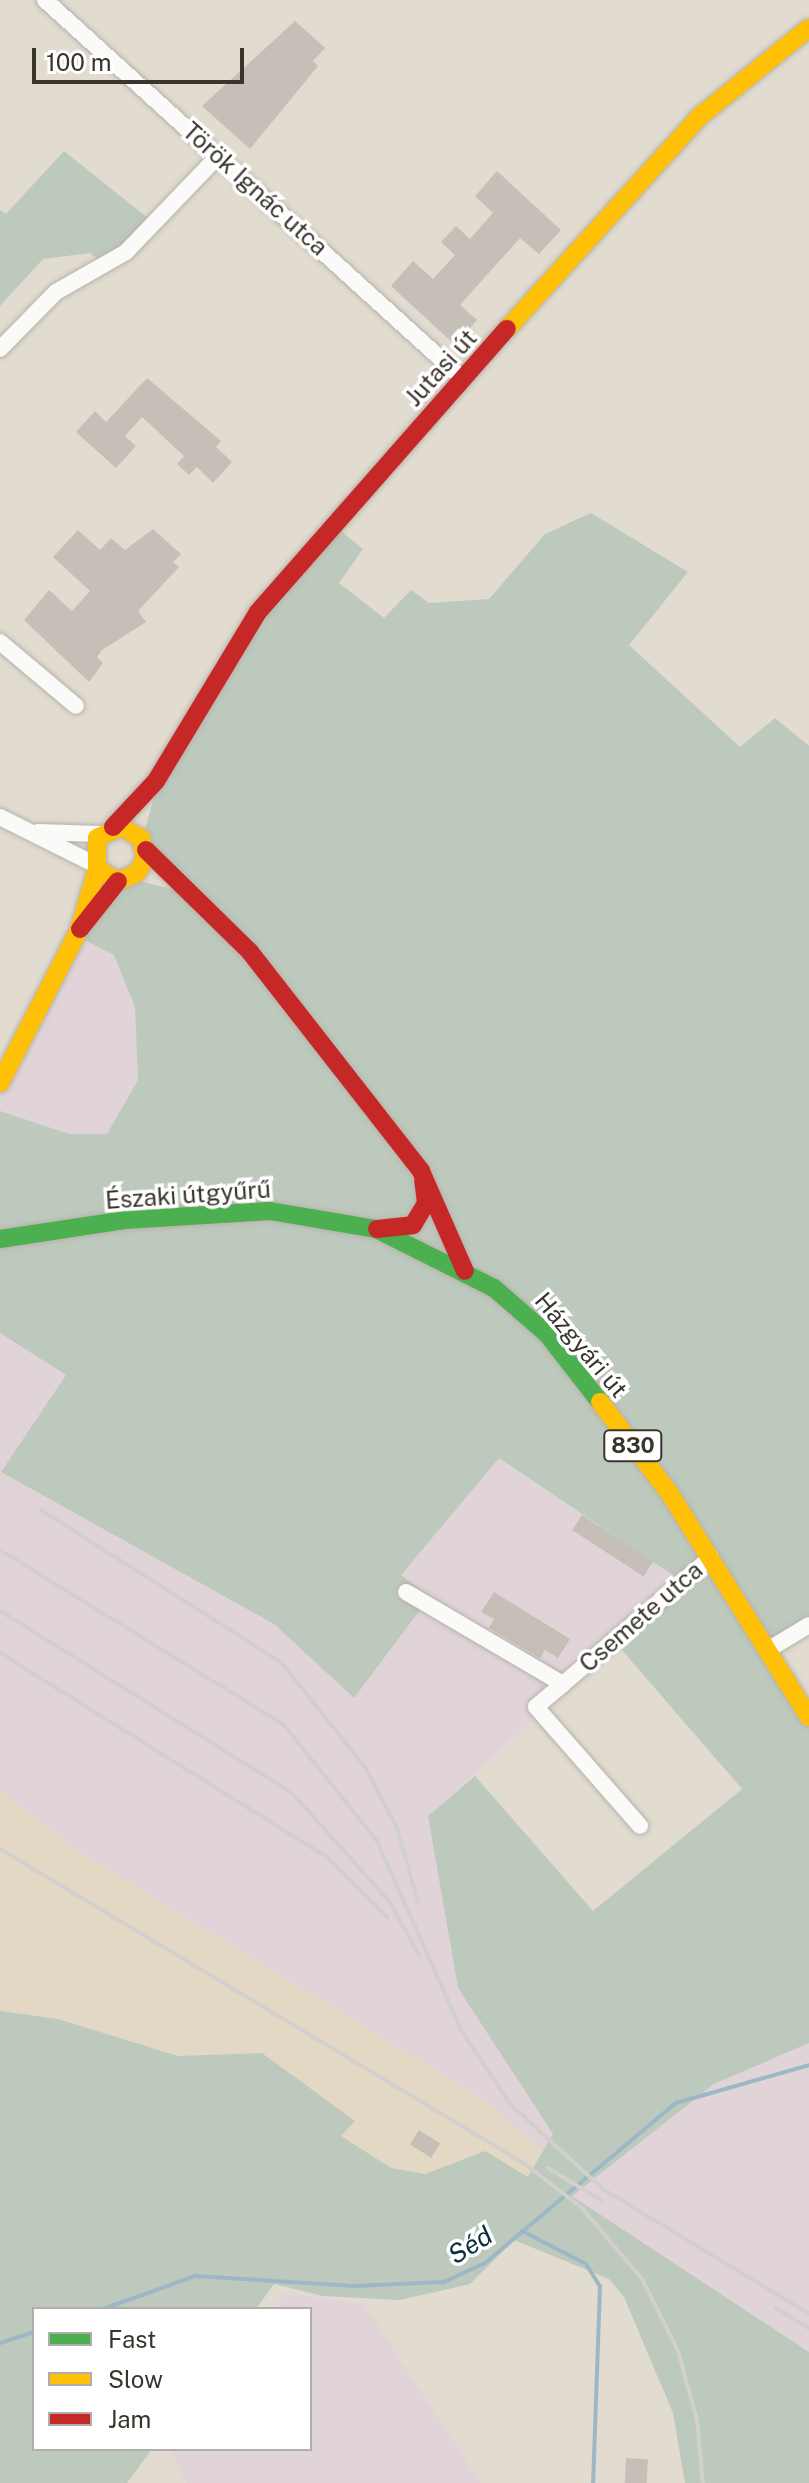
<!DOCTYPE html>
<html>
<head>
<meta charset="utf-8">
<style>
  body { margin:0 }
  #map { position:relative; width:809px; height:2483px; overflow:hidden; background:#e1dbd0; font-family:"Public Sans",sans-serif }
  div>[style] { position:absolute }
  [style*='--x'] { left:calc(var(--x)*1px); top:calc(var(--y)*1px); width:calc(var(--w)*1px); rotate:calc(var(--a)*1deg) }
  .built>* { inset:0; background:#e2d8c4 }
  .industrial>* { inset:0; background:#e0d4d8 }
  .green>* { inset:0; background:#bdc9bd }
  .stream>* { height:4px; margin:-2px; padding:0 2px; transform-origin:2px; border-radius:2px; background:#9cb8c6 }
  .building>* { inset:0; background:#c5bfb7; transform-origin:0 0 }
  .roads { filter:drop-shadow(0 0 2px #b7b2a9) drop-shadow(0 0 2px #b7b2a9) }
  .street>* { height:16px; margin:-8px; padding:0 8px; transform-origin:8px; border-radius:8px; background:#fafaf8 }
  .fast>* { height:18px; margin:-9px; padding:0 9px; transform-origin:9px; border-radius:9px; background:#4caf50 }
  .slow>* { height:18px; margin:-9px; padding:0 9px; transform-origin:9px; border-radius:9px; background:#ffc107 }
  .jam>* { height:18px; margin:-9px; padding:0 9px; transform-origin:9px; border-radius:9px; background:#c62828 }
  .rail>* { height:4px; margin:-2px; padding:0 2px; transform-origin:2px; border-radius:2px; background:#d2d0cd }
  span { translate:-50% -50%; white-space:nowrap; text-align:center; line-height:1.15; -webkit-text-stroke:7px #fff; paint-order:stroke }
  .shield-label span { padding:2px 6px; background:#fff; border:2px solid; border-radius:6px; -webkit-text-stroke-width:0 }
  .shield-label { font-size:22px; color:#39352d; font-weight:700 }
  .street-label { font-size:24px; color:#39352d }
  .water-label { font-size:26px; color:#072d3f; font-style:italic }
  .legend { position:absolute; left:32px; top:2307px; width:280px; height:144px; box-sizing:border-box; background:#fff; border:2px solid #b0aeab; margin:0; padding:10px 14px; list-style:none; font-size:24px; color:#39352d }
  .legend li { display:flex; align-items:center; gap:16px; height:40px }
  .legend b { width:40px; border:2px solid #b0aeab }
  .scale { position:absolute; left:32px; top:48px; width:212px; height:36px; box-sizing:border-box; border:4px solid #39352d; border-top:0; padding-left:10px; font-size:24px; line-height:28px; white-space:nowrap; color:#39352d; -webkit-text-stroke:6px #fff; paint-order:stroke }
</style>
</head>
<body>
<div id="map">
  <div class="built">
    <i style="clip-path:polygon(0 1790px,84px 1855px,481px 2098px,544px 2151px,528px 2177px,485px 2151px,425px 2174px,391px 2168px,341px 2136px,354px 2121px,262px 2053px,178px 2056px,58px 2019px,0 2011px)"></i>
  </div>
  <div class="industrial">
    <i style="clip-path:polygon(75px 935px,114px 955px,135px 1007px,138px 1080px,108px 1134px,69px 1134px,0 1111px,0 1075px)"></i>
    <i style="clip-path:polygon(0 1333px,67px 1374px,2px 1473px,274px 1624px,354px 1698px,430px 1598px,401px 1575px,498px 1458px,684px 1582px,428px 1816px,458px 1987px,554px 2134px,544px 2151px,481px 2098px,84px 1855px,0 1790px)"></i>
    <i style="clip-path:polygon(809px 2043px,809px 2352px,571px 2196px,714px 2084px)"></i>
    <i style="clip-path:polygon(285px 2293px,364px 2304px,481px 2483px,186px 2483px,170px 2449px,310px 2449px,310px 2309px,273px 2309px)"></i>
  </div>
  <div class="green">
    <i style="clip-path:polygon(64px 151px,154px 223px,105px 264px,90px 253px,43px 259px,0 306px,0 210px,6px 214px)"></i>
    <i style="clip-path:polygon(591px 513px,688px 572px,629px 645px,740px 747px,775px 718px,809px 746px,809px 1622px,769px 1647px,809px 1719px,809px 2043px,714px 2084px,572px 2196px,809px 2352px,809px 2483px,685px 2483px,673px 2413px,624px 2297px,609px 2279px,514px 2240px,470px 2284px,400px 2300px,323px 2296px,274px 2284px,256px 2309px,34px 2309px,34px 2449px,152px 2449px,127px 2483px,0 2483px,0 2011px,58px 2019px,178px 2056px,262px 2053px,355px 2121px,341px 2136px,391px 2168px,425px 2174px,485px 2151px,528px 2177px,553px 2134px,458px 1988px,428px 1816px,475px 1776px,593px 1911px,742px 1789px,615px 1642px,683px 1582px,499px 1458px,401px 1575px,430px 1597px,354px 1698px,274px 1624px,1px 1472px,66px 1375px,0 1333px,0 1111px,69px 1134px,107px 1134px,138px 1080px,135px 1007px,114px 955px,75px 935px,131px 879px,184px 892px,143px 837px,162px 768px,331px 523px,363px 549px,339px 583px,384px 618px,411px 590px,429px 603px,489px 599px,545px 534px)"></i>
  </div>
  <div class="stream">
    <i style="--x:522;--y:2231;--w:72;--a:27.3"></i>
    <i style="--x:586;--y:2264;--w:26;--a:58"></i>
    <i style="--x:600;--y:2286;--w:197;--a:92"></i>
    <i style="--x:103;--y:2309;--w:98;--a:-19.7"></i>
    <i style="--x:195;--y:2276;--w:159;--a:3.6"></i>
    <i style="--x:354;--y:2286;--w:90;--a:-2.5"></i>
    <i style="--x:444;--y:2282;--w:45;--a:-24.9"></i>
    <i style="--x:485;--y:2263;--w:249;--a:-40"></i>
    <i style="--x:676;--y:2103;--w:138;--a:-15.9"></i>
    <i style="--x:0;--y:2343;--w:36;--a:-18"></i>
  </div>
  <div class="building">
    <i style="clip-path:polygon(295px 21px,325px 48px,313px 61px,318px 66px,250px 149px,202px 106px)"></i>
    <i style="clip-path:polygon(497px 171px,561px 230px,539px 254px,520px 238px,460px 305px,477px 320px,455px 345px,391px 286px,413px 261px,433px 279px,455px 255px,441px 242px,456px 226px,470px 239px,493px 213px,475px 196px)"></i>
    <i style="clip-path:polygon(147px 378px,221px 441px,216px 447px,232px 462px,213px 483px,197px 467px,189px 475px,177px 464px,184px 456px,142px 417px,125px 436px,136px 446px,116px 468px,76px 432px,95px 411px,106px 422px)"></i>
    <i style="clip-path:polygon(153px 529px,181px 554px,173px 562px,179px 567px,138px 611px,146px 622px,102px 650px,97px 657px,103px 663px,89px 682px,24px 620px,49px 590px,72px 611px,90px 591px,53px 557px,78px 530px,100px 550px,111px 538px,125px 550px)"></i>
    <i style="left:582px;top:1515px;width:85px;height:18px;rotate:33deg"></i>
    <i style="clip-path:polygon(494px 1592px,570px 1639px,558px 1658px,545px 1650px,540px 1658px,489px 1628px,494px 1619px,481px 1612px)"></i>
    <i style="left:419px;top:2130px;width:25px;height:17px;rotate:32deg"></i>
    <i style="left:626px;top:2458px;width:22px;height:25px;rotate:3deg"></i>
  </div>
  <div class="roads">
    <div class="street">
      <i style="--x:45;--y:0;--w:564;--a:42.2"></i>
      <i style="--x:0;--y:349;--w:80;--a:-45.5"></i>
      <i style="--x:56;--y:292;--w:81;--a:-29.7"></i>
      <i style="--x:126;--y:252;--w:133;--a:-46.2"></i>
      <i style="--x:0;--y:642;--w:99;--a:40.1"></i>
      <i style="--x:0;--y:817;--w:105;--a:26.6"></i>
      <i style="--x:38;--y:832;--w:62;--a:1.8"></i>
      <i style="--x:406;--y:1592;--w:182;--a:30.4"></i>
      <i style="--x:563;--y:1684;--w:195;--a:-40.6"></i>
      <i style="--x:771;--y:1648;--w:44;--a:-31.2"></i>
      <i style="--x:563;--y:1684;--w:35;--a:140"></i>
      <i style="--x:536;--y:1707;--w:158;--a:48.8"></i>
    </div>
    <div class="fast">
      <i style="--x:0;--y:1239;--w:126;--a:-8.6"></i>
      <i style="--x:125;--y:1220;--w:145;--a:-3.6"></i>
      <i style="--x:270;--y:1211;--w:108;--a:9.6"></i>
      <i style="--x:376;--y:1229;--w:132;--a:26.6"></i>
      <i style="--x:494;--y:1288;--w:70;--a:41"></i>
      <i style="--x:547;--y:1334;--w:86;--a:52.1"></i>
    </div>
    <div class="slow">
      <i style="--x:507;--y:329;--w:286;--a:-47.8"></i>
      <i style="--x:699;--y:117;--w:141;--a:-39"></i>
      <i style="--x:0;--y:1083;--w:172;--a:-62.7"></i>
      <i style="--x:79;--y:930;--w:64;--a:-73.6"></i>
      <i style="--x:97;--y:869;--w:31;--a:-90"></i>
      <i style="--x:97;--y:838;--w:26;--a:-25"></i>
      <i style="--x:121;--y:827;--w:23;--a:29"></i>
      <i style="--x:141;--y:838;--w:21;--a:79"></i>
      <i style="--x:145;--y:859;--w:16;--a:120"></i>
      <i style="--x:137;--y:873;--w:21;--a:157"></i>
      <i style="--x:118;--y:881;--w:24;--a:-150"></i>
      <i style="--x:600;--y:1402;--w:116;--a:52.7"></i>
      <i style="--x:670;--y:1494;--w:263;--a:58.1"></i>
    </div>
    <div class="jam">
      <i style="--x:113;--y:827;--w:63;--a:-46.9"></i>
      <i style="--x:156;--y:781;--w:197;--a:-58.9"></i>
      <i style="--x:258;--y:612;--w:377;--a:-48.7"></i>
      <i style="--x:146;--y:850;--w:146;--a:44.4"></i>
      <i style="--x:250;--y:952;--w:278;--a:52"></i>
      <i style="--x:421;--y:1171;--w:109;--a:66.3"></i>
      <i style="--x:80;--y:929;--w:61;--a:-51.6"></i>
      <i style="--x:377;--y:1229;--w:36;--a:-6"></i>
      <i style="--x:413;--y:1225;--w:26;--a:-59"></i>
      <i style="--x:426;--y:1203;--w:23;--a:-97"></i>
    </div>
  </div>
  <div class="rail">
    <i style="--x:41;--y:1510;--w:285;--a:32.4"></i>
    <i style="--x:282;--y:1663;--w:133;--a:51.4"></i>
    <i style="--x:365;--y:1767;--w:69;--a:62.3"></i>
    <i style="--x:397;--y:1828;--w:76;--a:74"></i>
    <i style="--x:0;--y:1550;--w:334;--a:31.6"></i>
    <i style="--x:284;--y:1725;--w:149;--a:51.3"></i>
    <i style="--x:377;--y:1841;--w:209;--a:66"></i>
    <i style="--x:462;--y:2032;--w:87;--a:56.3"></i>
    <i style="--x:510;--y:2104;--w:126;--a:42.4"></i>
    <i style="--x:603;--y:2189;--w:241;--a:31.2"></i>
    <i style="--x:0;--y:1611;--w:344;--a:31.9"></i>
    <i style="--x:292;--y:1793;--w:145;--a:48.1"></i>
    <i style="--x:389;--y:1901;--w:62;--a:60.9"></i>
    <i style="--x:0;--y:1653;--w:385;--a:32"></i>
    <i style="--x:327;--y:1857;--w:86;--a:45"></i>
    <i style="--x:0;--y:1849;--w:612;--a:30.96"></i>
    <i style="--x:525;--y:2164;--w:71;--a:37.5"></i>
    <i style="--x:581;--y:2207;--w:94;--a:49.7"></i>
    <i style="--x:642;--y:2279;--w:80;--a:63.4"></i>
    <i style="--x:678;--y:2351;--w:72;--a:74.6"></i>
    <i style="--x:697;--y:2420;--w:63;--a:84.6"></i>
    <i style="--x:548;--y:2168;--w:63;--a:31.4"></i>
    <i style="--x:776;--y:2308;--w:39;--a:32"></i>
  </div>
  <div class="shield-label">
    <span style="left:633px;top:1446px">830</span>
  </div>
  <div class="street-label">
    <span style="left:255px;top:189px;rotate:42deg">Török Ignác utca</span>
    <span style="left:441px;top:368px;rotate:-48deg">Jutasi út</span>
    <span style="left:188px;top:1195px;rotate:-4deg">Északi útgyűrű</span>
    <span style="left:581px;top:1345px;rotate:50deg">Házgyári út</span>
    <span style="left:641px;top:1617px;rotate:-41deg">Csemete utca</span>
  </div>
  <div class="water-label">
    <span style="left:470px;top:2245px;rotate:-32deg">Séd</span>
  </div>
  <ul class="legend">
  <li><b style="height:10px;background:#4caf50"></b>Fast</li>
  <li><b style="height:10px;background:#ffc107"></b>Slow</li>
  <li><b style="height:10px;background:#c62828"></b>Jam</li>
  </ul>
  <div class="scale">100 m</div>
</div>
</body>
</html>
